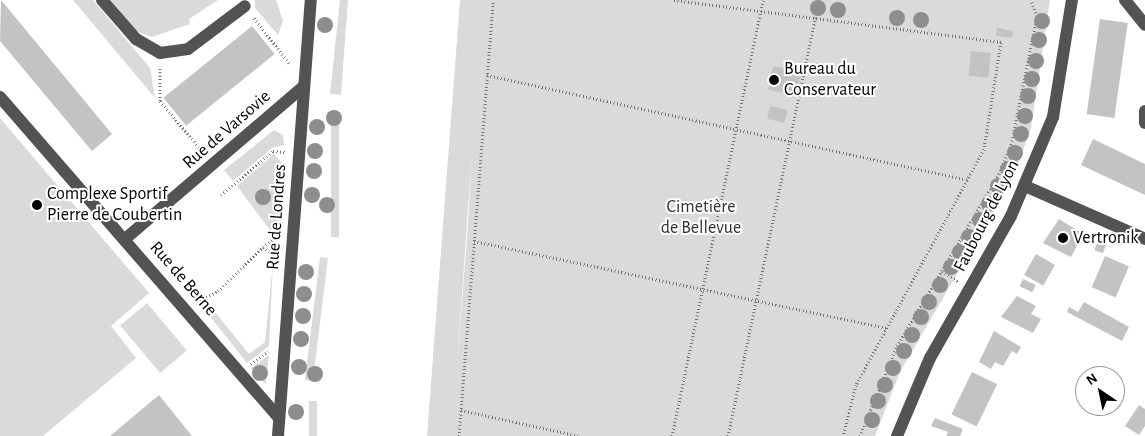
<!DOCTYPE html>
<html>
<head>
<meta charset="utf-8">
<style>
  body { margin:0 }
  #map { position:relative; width:1145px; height:436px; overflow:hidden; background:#fff; font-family:"Alegreya Sans",sans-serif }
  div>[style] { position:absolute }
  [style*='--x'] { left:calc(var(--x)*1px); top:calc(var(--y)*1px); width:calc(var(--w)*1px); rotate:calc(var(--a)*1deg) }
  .green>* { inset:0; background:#dadada; transform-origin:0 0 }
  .building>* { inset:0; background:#c3c3c3; transform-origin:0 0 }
  .path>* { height:3px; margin-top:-1.5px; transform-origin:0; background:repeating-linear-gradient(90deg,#757575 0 1px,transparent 0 3.5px) }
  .minor>* { height:12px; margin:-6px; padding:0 6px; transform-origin:6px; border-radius:6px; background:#535353 }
  .trees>* { width:16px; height:16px; margin:-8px; border-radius:50%; background:#8e8e8e }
  .dots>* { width:14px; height:14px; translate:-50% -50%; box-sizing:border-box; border:2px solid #fff; border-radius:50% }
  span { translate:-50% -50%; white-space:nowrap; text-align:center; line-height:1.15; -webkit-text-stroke:4px #fff; paint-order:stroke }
  .poi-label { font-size:18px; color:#000 }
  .left { translate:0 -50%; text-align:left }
  .street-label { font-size:18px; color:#000 }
  .park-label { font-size:18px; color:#313131 }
  .north { position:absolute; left:1075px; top:366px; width:50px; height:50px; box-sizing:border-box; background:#fff; border:1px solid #999; border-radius:50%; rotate:326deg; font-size:14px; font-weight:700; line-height:20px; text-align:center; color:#000 }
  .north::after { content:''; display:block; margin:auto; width:18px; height:22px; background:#000; clip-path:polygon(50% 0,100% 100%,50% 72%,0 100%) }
</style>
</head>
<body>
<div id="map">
  <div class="green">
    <i style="clip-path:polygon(73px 0,93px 0,150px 68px,155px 98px)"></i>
    <i style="clip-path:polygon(110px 0,218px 0,189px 19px,190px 24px,152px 37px,136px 31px)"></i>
    <i style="clip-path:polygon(255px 0,276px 0,283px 21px,278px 35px,255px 8px)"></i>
    <i style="clip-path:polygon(340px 0,348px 0,341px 95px,330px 94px)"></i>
    <i style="clip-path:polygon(evenodd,460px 0,1050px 0,1031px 128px,1013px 178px,900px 372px,875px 436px,427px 436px,460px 0,472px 152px,468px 224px,457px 366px,457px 365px,472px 152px)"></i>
    <i style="left:331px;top:115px;width:8px;height:122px"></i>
    <i style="clip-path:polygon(0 118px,149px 293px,111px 326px,136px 358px,43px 436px,0 436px)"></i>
    <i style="clip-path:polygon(274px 130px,283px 135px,284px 145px,272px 148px,233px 181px,224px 170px)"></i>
    <i style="clip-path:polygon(274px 154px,283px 164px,278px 228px,272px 233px,237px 186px)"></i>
    <i style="left:320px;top:257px;width:8px;height:124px;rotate:7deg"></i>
    <i style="clip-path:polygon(273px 262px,269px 346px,247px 363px,201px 305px,206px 301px,249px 354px,265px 342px)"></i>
    <i style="left:147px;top:303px;width:62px;height:35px;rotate:50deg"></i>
    <i style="clip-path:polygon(269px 355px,266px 383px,265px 384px,251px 368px)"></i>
    <i style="left:309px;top:401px;width:8px;height:35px"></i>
  </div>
  <div class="building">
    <i style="clip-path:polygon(1px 0,112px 134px,92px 151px,0 41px)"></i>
    <i style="left:1100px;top:19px;width:28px;height:96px;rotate:8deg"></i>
    <i style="left:252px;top:26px;width:36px;height:114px;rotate:51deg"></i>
    <i style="clip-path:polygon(997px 28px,1014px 31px,1012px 38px,996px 36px)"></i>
    <i style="left:971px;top:51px;width:20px;height:25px;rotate:6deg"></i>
    <i style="left:773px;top:66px;width:29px;height:24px;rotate:12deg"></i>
    <i style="left:770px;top:106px;width:18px;height:13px;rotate:13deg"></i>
    <i style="clip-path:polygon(1093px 139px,1145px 164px,1145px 195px,1081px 165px)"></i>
    <i style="clip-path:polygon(1059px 219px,1083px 234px,1071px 257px,1043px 243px)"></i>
    <i style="left:1099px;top:238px;width:9px;height:13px;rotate:21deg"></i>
    <i style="left:1036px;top:254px;width:22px;height:24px;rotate:30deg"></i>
    <i style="left:1105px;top:256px;width:26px;height:34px;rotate:23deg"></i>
    <i style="left:1023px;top:279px;width:14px;height:8px;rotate:25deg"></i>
    <i style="clip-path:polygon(1017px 296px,1036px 306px,1031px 314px,1041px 319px,1033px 333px,1001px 317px)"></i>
    <i style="clip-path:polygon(1084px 302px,1129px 327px,1122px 341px,1067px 312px,1069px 307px,1078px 312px)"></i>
    <i style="clip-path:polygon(994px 331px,1021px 347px,1017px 354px,1012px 351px,1003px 366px,995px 362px,991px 369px,979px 362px)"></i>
    <i style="left:972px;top:372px;width:28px;height:47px;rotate:26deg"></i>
    <i style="clip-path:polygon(159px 395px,192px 436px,110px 436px)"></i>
    <i style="clip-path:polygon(1139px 405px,1145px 409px,1145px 426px,1139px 435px,1125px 426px)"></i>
    <i style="clip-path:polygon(935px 418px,963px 429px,960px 436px,946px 436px,948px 432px,931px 426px)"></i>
  </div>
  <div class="path">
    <i style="--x:674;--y:0;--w:330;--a:7.3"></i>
    <i style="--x:1001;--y:42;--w:108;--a:99"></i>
    <i style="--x:984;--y:149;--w:268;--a:118.5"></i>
    <i style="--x:856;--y:385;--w:53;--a:104.3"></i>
    <i style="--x:254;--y:18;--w:58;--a:52"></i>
    <i style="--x:160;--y:68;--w:33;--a:90"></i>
    <i style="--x:160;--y:101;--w:67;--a:49.9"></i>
    <i style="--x:487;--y:75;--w:491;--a:12.3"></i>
    <i style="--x:221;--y:195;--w:68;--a:-40.2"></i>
    <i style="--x:273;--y:151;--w:12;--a:5"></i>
    <i style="--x:474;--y:241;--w:422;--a:11.9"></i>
    <i style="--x:263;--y:247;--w:19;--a:-39"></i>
    <i style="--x:942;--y:271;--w:19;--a:32"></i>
    <i style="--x:197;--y:302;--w:24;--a:-28"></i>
    <i style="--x:218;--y:291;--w:63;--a:-44.4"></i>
    <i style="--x:263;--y:247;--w:16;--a:35"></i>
    <i style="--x:251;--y:364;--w:21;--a:-37"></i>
    <i style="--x:461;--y:410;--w:121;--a:12.4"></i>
    <i style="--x:459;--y:436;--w:437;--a:-85.5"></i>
    <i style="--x:672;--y:436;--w:445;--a:-78.2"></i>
    <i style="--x:728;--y:436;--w:429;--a:-78.2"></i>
    <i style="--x:860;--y:436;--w:97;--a:-67.7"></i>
    <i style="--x:897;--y:346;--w:200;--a:-59.3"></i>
    <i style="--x:999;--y:174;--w:35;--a:-68"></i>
    <i style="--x:1012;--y:141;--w:127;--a:-78.7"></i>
    <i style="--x:1037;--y:16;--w:17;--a:-111"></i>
  </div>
  <div class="minor">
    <i style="--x:102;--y:0;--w:52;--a:48.9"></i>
    <i style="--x:136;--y:39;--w:28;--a:30"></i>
    <i style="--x:160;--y:53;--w:28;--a:-8"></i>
    <i style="--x:188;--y:49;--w:71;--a:-37"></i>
    <i style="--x:1125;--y:0;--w:32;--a:51"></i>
    <i style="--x:0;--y:97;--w:425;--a:49"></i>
    <i style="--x:1145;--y:111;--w:12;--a:90"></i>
    <i style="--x:1025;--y:186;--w:131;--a:23.8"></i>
    <i style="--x:125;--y:239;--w:235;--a:-40.5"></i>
    <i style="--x:278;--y:436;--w:437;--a:-85.7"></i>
    <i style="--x:897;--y:436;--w:85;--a:-67.1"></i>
    <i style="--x:930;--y:358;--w:163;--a:-60.3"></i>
    <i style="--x:1011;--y:216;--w:108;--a:-67"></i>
    <i style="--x:1053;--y:117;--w:119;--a:-80.8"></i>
  </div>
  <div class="trees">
    <i style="left:818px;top:8px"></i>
    <i style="left:838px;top:10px"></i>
    <i style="left:897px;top:18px"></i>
    <i style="left:921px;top:20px"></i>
    <i style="left:1042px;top:21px"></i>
    <i style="left:325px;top:25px"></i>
    <i style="left:1039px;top:40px"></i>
    <i style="left:1036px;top:61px"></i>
    <i style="left:1032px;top:79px"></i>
    <i style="left:1028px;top:96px"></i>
    <i style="left:1025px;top:116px"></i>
    <i style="left:334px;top:118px"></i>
    <i style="left:317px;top:127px"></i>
    <i style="left:1021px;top:134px"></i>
    <i style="left:315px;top:151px"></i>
    <i style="left:1015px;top:153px"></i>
    <i style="left:1008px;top:169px"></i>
    <i style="left:314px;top:171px"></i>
    <i style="left:998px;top:186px"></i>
    <i style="left:312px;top:195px"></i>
    <i style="left:263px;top:197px"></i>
    <i style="left:989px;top:204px"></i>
    <i style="left:327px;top:205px"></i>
    <i style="left:980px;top:220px"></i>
    <i style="left:969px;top:237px"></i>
    <i style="left:960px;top:252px"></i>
    <i style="left:951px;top:267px"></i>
    <i style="left:306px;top:272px"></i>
    <i style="left:940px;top:285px"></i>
    <i style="left:304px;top:294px"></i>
    <i style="left:929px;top:302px"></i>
    <i style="left:303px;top:316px"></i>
    <i style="left:921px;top:317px"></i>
    <i style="left:912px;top:335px"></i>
    <i style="left:301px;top:339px"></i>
    <i style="left:904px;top:351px"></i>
    <i style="left:299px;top:367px"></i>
    <i style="left:893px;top:368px"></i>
    <i style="left:260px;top:373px"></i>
    <i style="left:315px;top:374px"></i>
    <i style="left:885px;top:385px"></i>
    <i style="left:878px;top:401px"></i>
    <i style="left:296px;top:412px"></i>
    <i style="left:872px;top:420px"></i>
  </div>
  <div class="dots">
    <i style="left:774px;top:80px;background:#000"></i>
    <i style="left:37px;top:205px;background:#000"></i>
    <i style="left:1063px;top:238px;background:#000"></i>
  </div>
  <div class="poi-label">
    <span class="left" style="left:784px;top:80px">Bureau du<br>Conservateur</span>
    <span class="left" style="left:47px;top:205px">Complexe Sportif<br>Pierre de Coubertin</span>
    <span class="left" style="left:1073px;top:238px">Vertronik</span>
  </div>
  <div class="street-label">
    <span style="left:227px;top:130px;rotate:-41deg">Rue de Varsovie</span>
    <span style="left:987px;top:216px;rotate:-63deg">Faubourg de Lyon</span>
    <span style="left:277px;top:217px;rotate:-86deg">Rue de Londres</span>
    <span style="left:183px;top:279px;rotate:49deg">Rue de Berne</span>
  </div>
  <div class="park-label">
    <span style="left:701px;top:218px">Cimetière<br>de Bellevue</span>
  </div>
  <div class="north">N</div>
</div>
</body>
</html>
